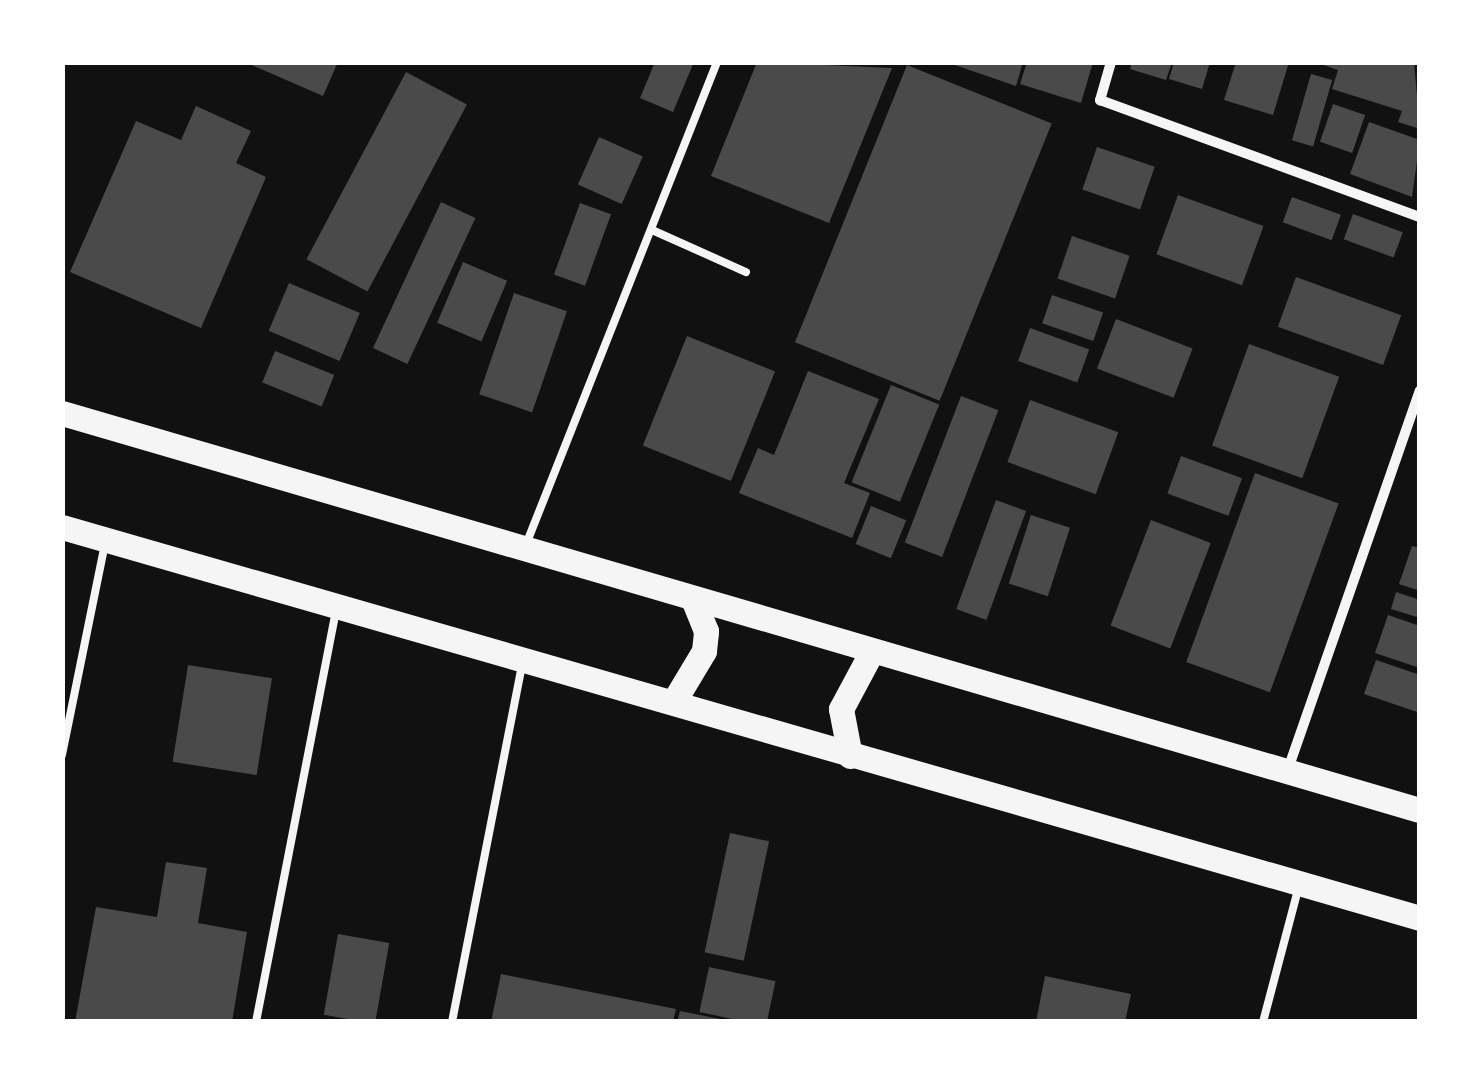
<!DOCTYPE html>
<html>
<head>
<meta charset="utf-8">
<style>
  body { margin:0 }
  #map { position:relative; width:1482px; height:1084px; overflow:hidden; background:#111; font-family:Manrope,sans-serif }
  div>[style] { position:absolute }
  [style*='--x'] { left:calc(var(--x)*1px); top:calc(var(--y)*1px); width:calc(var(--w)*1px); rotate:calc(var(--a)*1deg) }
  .building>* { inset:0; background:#4a4a4a; transform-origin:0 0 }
  .service>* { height:8px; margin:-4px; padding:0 4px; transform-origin:4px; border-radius:4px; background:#f5f5f5 }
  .minor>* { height:10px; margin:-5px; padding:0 5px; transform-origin:5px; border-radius:5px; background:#f5f5f5 }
  .primary>* { height:25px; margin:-12.5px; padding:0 12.5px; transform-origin:12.5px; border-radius:12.5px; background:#f5f5f5 }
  span { translate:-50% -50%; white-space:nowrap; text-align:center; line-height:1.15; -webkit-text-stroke:9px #fff; paint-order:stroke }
  .frame { position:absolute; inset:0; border:65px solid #fff; pointer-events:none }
</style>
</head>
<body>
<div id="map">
  <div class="building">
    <i style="clip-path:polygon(245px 62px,338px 62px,323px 96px)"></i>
    <i style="clip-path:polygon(655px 62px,694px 62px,673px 112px,640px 98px)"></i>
    <i style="clip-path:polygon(757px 62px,892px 68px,829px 223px,711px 176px)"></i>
    <i style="clip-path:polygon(946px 62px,1023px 62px,1016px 86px)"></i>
    <i style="clip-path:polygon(1027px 62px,1093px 62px,1081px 103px,1020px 84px)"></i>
    <i style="clip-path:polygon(1132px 62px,1172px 62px,1166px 80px,1130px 69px)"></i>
    <i style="clip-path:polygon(1174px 62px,1210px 62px,1202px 89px,1169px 79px)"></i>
    <i style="clip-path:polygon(1236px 62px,1289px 62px,1273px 115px,1224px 100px)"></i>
    <i style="clip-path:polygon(1414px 62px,1420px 129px,1398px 122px,1402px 111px,1332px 89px,1338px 70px,1318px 63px)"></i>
    <i style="left:907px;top:65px;width:156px;height:299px;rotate:22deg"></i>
    <i style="left:406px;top:72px;width:69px;height:212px;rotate:28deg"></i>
    <i style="left:1311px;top:74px;width:22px;height:69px;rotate:16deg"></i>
    <i style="left:1333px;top:104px;width:34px;height:40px;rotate:19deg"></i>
    <i style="clip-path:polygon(196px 106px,251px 131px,236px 163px,266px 177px,201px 328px,70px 272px,136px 121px,181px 140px)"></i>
    <i style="clip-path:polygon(1369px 122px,1420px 140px,1412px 197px,1350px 174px)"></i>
    <i style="left:599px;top:137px;width:48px;height:52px;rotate:24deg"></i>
    <i style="left:1097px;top:147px;width:61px;height:45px;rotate:19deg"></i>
    <i style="left:1178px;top:195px;width:91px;height:63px;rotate:20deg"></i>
    <i style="left:1292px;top:197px;width:52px;height:27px;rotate:20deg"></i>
    <i style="left:441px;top:202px;width:38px;height:161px;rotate:25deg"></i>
    <i style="left:580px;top:203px;width:33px;height:76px;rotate:20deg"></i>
    <i style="left:1353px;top:214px;width:53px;height:27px;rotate:20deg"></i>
    <i style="left:1072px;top:236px;width:61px;height:45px;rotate:19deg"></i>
    <i style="left:463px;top:262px;width:48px;height:66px;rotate:23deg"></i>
    <i style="left:1296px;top:277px;width:112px;height:53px;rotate:20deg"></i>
    <i style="left:289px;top:283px;width:77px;height:52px;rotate:23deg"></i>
    <i style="left:514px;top:293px;width:56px;height:107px;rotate:19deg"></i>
    <i style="left:1052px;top:295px;width:54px;height:30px;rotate:19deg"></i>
    <i style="left:1116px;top:319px;width:82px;height:53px;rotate:21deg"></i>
    <i style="left:1030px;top:328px;width:63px;height:35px;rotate:20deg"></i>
    <i style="left:687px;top:336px;width:95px;height:118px;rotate:22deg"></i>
    <i style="left:1249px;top:344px;width:96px;height:108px;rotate:20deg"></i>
    <i style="left:275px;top:351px;width:64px;height:34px;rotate:22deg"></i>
    <i style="clip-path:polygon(808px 371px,879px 399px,844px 483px,870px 493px,852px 538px,739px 493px,758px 448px,774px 455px)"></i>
    <i style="left:891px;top:385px;width:52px;height:105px;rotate:22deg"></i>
    <i style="left:961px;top:396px;width:40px;height:157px;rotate:21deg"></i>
    <i style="left:1030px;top:400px;width:94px;height:66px;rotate:20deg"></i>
    <i style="left:1181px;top:456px;width:65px;height:40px;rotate:20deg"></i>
    <i style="left:1255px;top:473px;width:89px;height:201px;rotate:20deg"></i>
    <i style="left:996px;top:500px;width:32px;height:116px;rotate:20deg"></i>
    <i style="left:871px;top:506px;width:38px;height:41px;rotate:22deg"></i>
    <i style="left:1031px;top:515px;width:41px;height:72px;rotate:18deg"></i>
    <i style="left:1151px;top:520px;width:64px;height:113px;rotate:21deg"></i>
    <i style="clip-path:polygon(1412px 546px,1420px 548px,1420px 591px,1399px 584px)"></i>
    <i style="clip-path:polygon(1396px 592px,1420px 600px,1420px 618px,1391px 609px)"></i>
    <i style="clip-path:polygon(1388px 615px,1420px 626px,1420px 668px,1375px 653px)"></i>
    <i style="clip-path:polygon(1376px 660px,1420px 675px,1420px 713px,1364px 694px)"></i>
    <i style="left:188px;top:665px;width:85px;height:98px;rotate:9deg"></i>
    <i style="left:730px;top:833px;width:40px;height:122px;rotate:12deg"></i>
    <i style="clip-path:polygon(166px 862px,207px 868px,198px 923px,247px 932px,232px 1022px,75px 1022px,96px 907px,157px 917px)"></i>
    <i style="left:338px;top:934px;width:52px;height:82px;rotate:10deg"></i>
    <i style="left:709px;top:967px;width:68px;height:46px;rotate:12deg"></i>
    <i style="clip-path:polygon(501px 974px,676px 1009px,673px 1022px,491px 1022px)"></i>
    <i style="clip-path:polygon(1045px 976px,1131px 994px,1125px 1022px,1036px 1022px)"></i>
    <i style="clip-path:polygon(680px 1011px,725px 1020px,725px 1022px,677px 1022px)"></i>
  </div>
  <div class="service">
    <i style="--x:652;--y:230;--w:103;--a:24.1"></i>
    <i style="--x:527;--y:542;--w:516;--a:-68.4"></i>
    <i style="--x:62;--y:755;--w:215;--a:-78.5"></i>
    <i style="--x:256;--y:1022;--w:421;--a:-79"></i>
    <i style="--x:452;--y:1022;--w:365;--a:-78.9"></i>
    <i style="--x:1263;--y:1022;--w:141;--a:-75.2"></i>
  </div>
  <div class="minor">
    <i style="--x:1111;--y:62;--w:40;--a:106"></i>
    <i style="--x:1100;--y:100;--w:341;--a:20.1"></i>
    <i style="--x:1287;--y:772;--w:404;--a:-70.8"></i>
  </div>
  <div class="primary">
    <i style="--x:62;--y:413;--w:1415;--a:16.3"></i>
    <i style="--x:62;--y:527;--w:1413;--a:16.06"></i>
    <i style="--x:674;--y:701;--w:58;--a:-59"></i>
    <i style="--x:704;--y:651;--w:20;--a:-84"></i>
    <i style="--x:706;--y:631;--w:35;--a:-112"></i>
    <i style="--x:850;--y:756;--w:48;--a:-100.8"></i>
    <i style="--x:841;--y:709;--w:66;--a:-61.9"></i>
  </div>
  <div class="frame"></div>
</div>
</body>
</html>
